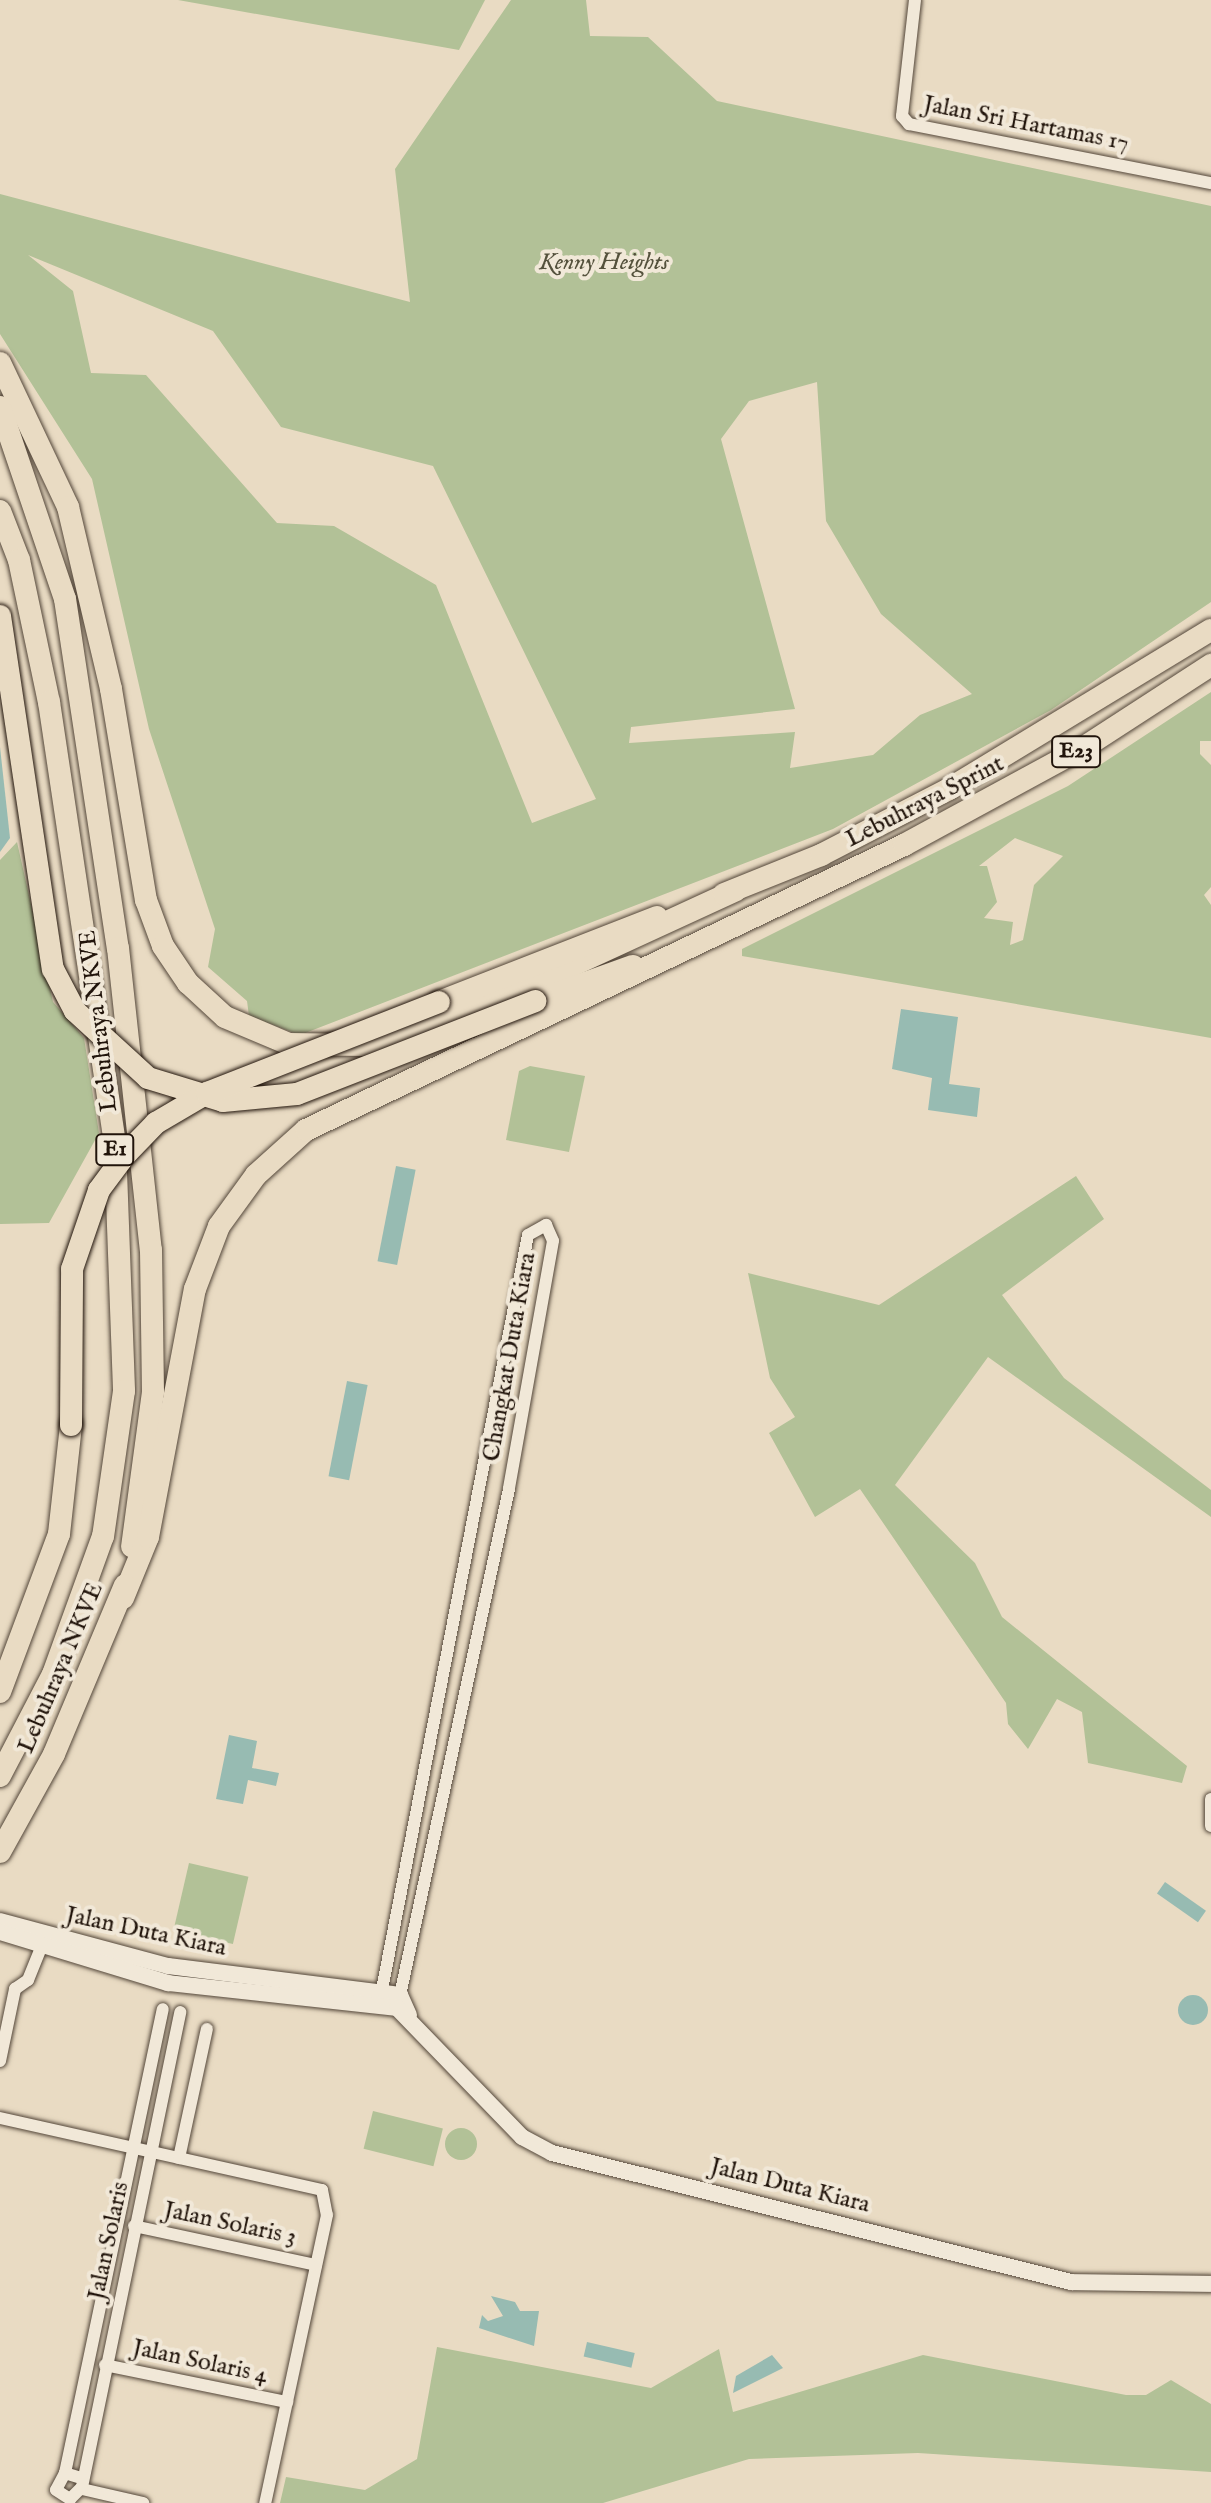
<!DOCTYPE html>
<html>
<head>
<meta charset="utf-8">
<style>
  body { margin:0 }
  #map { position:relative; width:1211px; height:2503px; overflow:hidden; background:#e9dbc3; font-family:"IM FELL English",serif }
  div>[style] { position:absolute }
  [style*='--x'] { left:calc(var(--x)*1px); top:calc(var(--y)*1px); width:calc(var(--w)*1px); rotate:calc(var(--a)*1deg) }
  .green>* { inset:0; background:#b2c197; transform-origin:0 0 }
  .round { border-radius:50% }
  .water>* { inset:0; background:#97bbb2; transform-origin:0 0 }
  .roads { filter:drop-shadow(0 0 2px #534639) drop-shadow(0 0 2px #534639) }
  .street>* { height:12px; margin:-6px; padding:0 6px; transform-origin:6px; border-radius:6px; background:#f1e8d8 }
  .secondary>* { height:16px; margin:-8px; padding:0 8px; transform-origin:8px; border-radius:8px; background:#f1e8d8 }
  .highway>* { height:22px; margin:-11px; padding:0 11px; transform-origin:11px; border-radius:11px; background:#e9dbc3 }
  .bridges { filter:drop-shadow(0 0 2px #21140b) drop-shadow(0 0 2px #21140b) }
  .highway-bridge>* { height:22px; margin:-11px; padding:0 11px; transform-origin:11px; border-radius:11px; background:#e9dbc3 }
  span { translate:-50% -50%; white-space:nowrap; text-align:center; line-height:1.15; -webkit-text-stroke:8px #f1e8d8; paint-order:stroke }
  .shield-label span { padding:2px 6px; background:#f1e8d8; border:2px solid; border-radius:6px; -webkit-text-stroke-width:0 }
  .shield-label { font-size:22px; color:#21140b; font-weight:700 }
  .street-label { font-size:24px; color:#21140b }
  .park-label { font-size:24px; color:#54513c; font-style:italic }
</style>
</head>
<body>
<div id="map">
  <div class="green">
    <i style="clip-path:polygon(178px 0,485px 0,459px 50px)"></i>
    <i style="clip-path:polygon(evenodd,511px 0,586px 0,590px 36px,648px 37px,717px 101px,1211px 206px,1211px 602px,1051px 710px,833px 829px,300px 1035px,249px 1016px,247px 1001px,208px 967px,215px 929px,149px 729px,92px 479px,0 334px,0 194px,410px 302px,395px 169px,511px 0,28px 255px,213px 331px,281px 427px,433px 466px,596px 799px,532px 823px,436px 585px,334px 526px,277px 523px,146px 375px,91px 373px,73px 291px,28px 255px,511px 0,817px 382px,826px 521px,881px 614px,972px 694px,920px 715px,873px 755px,790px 768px,795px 732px,629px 743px,631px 727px,795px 709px,721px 439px,749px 401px,817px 382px)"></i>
    <i style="clip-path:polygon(evenodd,1211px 692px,1211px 741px,1200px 741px,1200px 754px,1211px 765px,1211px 887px,1204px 895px,1211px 905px,1211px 1038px,742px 956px,742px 949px,1068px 786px,1211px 692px,1015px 838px,1063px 856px,1034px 885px,1023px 940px,1010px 945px,1013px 922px,984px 918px,997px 902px,987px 866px,979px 866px,1015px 838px)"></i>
    <i style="clip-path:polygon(17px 842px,53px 1002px,84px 1038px,99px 1133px,49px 1223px,0 1224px,0 860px)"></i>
    <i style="clip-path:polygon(530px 1066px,585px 1076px,569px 1152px,506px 1140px,519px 1071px)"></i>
    <i style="clip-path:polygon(1076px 1176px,1104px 1219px,1002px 1295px,1064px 1378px,1211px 1490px,1211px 1517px,988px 1357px,895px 1485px,975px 1563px,1002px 1617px,1187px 1766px,1182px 1783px,1088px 1763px,1082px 1712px,1057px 1699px,1028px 1749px,1008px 1724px,1006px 1703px,860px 1489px,815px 1517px,769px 1433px,795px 1417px,770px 1378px,748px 1273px,879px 1305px)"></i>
    <i style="left:189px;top:1863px;width:61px;height:69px;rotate:13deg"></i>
    <i style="left:373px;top:2111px;width:72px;height:39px;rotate:14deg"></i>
    <i class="round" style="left:445px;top:2128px;width:32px;height:32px"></i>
    <i style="clip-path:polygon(437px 2347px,651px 2388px,719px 2349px,733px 2412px,923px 2355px,1126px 2395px,1146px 2395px,1171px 2380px,1211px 2404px,1211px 2472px,918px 2453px,749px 2459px,603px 2503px,280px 2503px,286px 2477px,365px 2490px,417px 2459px)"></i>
  </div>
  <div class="water">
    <i style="clip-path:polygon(0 747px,10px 838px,0 852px)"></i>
    <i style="clip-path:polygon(901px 1009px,958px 1017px,949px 1084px,980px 1088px,977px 1117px,928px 1110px,932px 1078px,892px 1069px)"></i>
    <i style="left:396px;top:1166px;width:20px;height:97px;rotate:11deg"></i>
    <i style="left:347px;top:1381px;width:21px;height:97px;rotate:11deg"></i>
    <i style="clip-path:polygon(229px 1735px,257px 1741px,252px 1768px,279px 1773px,276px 1786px,248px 1780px,243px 1804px,216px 1799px)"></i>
    <i style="left:1165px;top:1882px;width:50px;height:14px;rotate:35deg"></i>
    <i class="round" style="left:1178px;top:1995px;width:30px;height:30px"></i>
    <i style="clip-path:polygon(491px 2296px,515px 2302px,520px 2311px,539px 2311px,534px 2346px,479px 2328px,482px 2315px,488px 2321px,503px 2316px)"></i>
    <i style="left:587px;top:2342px;width:49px;height:15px;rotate:13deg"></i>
    <i style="clip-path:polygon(772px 2355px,783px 2368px,733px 2393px,736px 2376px)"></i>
  </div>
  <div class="roads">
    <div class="street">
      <i style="--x:915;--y:0;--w:117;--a:96.4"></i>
      <i style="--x:902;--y:116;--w:11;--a:49"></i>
      <i style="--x:909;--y:124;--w:308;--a:11.1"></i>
      <i style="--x:1211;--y:1799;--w:27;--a:90"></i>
      <i style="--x:380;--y:2000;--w:779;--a:-79.05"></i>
      <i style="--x:528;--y:1235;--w:21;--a:-29"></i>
      <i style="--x:546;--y:1225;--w:17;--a:66"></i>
      <i style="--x:553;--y:1241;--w:252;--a:100.1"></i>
      <i style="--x:509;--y:1489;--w:523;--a:102.15"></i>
      <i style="--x:0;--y:2061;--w:74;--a:-78.2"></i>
      <i style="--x:15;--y:1989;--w:16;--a:-35"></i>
      <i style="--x:28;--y:1980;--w:35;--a:-68"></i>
      <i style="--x:0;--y:2118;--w:330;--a:12.6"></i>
      <i style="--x:322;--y:2190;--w:25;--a:79"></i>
      <i style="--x:327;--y:2215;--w:295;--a:102.1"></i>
      <i style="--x:179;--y:2158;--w:132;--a:-77.8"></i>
      <i style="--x:134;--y:2226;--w:186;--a:12.1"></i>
      <i style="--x:105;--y:2365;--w:186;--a:11.5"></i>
      <i style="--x:65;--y:2473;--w:474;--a:-78.1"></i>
      <i style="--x:81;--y:2478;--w:17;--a:-163"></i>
      <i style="--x:65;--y:2473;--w:19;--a:118"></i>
      <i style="--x:56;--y:2490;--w:17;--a:33"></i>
      <i style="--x:70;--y:2499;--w:17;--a:-45"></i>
      <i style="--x:82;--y:2487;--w:485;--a:-78.3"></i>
      <i style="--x:82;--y:2489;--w:63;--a:12.9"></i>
    </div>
    <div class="secondary">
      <i style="--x:0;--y:1921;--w:174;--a:15"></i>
      <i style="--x:168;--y:1966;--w:234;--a:7.1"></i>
      <i style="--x:400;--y:1995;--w:22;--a:66"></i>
      <i style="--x:0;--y:1932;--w:176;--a:16.9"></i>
      <i style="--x:168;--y:1983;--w:230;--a:6.2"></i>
      <i style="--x:397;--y:2008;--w:180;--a:45.9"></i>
      <i style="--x:522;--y:2137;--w:34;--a:28"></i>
      <i style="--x:552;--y:2153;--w:535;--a:13.96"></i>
      <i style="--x:1071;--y:2282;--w:140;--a:0.8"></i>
    </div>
    <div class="highway">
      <i style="--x:0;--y:363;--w:159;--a:64.7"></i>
      <i style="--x:68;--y:507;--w:187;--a:76.7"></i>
      <i style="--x:111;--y:689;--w:214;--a:80.6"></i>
      <i style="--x:146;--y:900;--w:49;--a:69.7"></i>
      <i style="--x:163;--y:946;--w:45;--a:56"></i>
      <i style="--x:188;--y:983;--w:50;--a:42.6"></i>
      <i style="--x:225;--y:1017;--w:69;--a:22.9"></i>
      <i style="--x:289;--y:1044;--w:73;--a:0.8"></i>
      <i style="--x:362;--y:1045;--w:181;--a:-19.7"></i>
      <i style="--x:532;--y:984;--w:225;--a:-24.7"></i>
      <i style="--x:0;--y:407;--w:203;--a:71.3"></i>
      <i style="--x:65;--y:599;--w:353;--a:81.4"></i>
      <i style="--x:118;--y:948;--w:304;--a:83.8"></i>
      <i style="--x:151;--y:1250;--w:142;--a:89.2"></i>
      <i style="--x:153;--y:1392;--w:156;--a:97.7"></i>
      <i style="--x:0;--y:511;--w:53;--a:68.8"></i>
      <i style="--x:19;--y:560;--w:145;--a:78.1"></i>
      <i style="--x:49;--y:702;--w:447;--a:81.5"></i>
      <i style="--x:115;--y:1144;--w:247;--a:87.9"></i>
      <i style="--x:124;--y:1391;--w:147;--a:98.2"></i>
      <i style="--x:103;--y:1536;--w:147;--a:109.9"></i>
      <i style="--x:53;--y:1674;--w:115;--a:117.5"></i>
      <i style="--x:724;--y:894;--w:105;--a:-21.9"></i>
      <i style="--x:821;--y:855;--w:144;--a:-27.3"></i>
      <i style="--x:949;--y:789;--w:306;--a:-31.3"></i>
      <i style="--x:535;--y:1001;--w:104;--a:-19.7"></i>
      <i style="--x:439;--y:1002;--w:234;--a:-21.3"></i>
      <i style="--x:123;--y:1598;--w:66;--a:-67.7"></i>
      <i style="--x:148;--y:1537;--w:252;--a:-79.3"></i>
      <i style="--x:195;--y:1289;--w:67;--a:-69.1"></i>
      <i style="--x:219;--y:1226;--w:63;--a:-54"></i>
      <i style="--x:256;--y:1175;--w:67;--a:-42"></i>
      <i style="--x:306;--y:1130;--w:662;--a:-25.48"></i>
      <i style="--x:904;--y:845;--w:204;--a:-28.5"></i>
      <i style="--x:1083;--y:748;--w:153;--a:-33"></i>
      <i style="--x:0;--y:1692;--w:169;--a:-69.5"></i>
      <i style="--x:59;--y:1534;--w:110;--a:-83.7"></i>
      <i style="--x:0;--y:1852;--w:112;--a:-61.1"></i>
      <i style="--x:54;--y:1754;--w:183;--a:-67.2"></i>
    </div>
  </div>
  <div class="bridges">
    <div class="highway-bridge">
      <i style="--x:0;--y:616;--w:357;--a:81.5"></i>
      <i style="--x:53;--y:969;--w:47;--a:62.4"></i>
      <i style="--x:75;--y:1011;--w:99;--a:42.5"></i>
      <i style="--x:148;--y:1078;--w:78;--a:17"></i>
      <i style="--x:223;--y:1101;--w:74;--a:-5.4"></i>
      <i style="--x:297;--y:1094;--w:256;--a:-21.3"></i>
      <i style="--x:71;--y:1425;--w:156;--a:-89.6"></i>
      <i style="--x:72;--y:1269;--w:83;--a:-71.1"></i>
      <i style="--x:99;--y:1190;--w:44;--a:-53.4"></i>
      <i style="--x:125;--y:1155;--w:45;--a:-45.9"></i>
      <i style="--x:156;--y:1123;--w:59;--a:-30.5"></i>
      <i style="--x:207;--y:1093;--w:249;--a:-21.4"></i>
    </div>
  </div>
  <div class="shield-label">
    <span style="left:1076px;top:752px">E23</span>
    <span style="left:115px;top:1150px">E1</span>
  </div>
  <div class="street-label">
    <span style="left:1026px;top:124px;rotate:11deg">Jalan Sri Hartamas 17</span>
    <span style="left:925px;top:802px;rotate:-27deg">Lebuhraya Sprint</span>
    <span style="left:99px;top:1021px;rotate:-97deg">Lebuhraya NKVE</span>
    <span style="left:510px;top:1357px;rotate:-80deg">Changkat Duta Kiara</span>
    <span style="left:61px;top:1668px;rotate:-67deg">Lebuhraya NKVE</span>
    <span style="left:146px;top:1932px;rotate:12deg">Jalan Duta Kiara</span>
    <span style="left:790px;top:2186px;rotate:14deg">Jalan Duta Kiara</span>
    <span style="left:230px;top:2224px;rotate:12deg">Jalan Solaris 3</span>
    <span style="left:109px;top:2241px;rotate:-78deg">Jalan Solaris</span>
    <span style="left:200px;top:2362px;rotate:12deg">Jalan Solaris 4</span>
  </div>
  <div class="park-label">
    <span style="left:604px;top:263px">Kenny Heights</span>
  </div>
</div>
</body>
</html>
